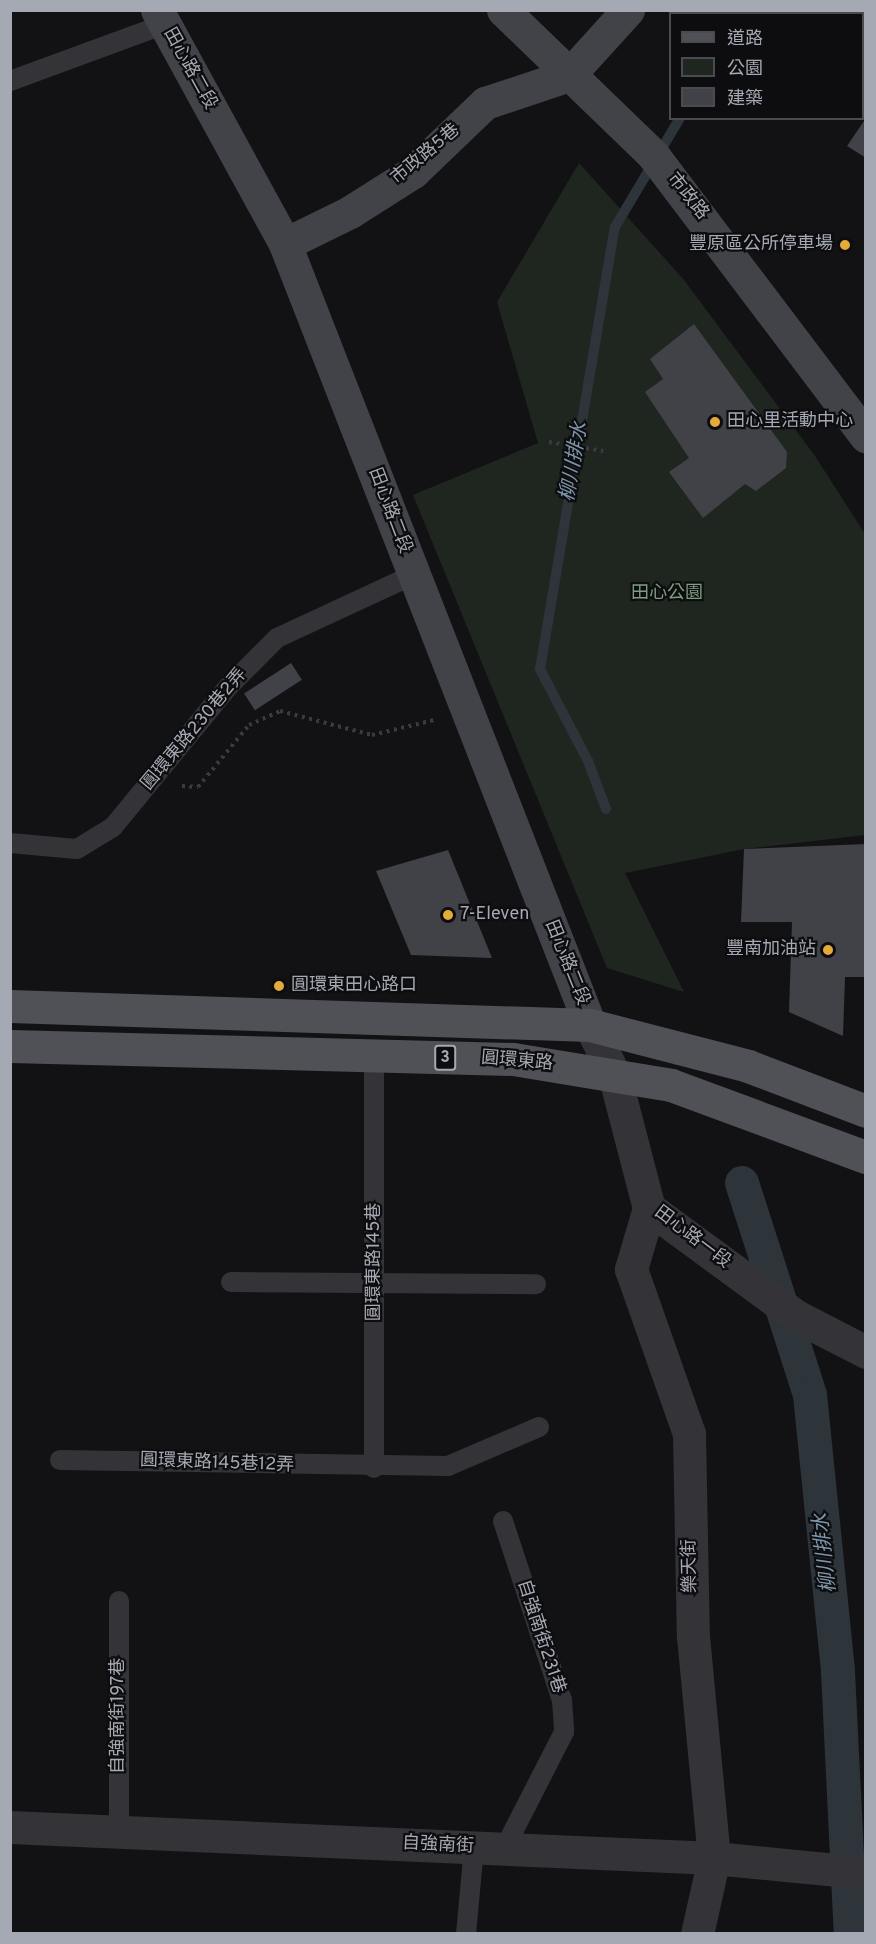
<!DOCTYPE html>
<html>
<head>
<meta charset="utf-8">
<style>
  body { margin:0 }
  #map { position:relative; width:876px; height:1944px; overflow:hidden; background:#121214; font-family:Overpass,"Noto Sans TC",sans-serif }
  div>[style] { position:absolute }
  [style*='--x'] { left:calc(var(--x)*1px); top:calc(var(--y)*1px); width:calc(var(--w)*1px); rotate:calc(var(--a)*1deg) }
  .green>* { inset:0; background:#1f2620 }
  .stream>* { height:10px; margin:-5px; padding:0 5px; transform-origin:5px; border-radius:5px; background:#2d353b }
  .canal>* { height:34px; margin:-17px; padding:0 17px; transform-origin:17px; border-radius:17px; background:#2d353b }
  .building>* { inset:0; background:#414247; transform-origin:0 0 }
  .path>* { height:4px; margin-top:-2px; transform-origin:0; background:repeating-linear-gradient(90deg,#3a3b3f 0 3px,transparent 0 7.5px) }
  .lane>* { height:20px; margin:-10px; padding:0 10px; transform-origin:10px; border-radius:10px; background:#343438 }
  .street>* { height:33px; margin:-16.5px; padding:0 16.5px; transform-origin:16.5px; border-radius:16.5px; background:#343438 }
  .secondary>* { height:33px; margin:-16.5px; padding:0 16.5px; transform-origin:16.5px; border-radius:16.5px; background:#424348 }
  .primary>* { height:33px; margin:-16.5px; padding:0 16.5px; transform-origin:16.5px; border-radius:16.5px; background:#505157 }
  .dots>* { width:16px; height:16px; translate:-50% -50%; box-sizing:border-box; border:3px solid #0d0d0f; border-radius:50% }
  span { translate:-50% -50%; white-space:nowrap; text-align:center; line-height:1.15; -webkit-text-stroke:4.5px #0d0d0f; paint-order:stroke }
  .shield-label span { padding:2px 4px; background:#0d0d0f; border:2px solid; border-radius:4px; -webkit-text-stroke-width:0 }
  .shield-label { font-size:16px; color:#a5a9b3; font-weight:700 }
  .street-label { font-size:18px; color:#a5a9b3 }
  .poi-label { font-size:18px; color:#a5a9b3 }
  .right { translate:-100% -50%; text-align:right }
  .left { translate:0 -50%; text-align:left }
  .park-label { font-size:18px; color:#7d9d7f }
  .water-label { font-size:20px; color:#7e96ac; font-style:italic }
  .frame { position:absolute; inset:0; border:12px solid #a5a9b3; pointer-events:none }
  .legend { position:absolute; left:669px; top:12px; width:195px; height:108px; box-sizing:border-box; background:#0d0d0f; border:2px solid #4a4b51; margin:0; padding:8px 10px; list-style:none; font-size:18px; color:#a5a9b3 }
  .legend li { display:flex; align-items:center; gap:12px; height:30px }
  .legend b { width:30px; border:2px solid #4a4b51 }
</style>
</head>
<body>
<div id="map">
  <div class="green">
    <i style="clip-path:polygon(579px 163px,684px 280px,815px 456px,865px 534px,865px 835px,744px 849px,625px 873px,684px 992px,607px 968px,413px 495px,538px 443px,497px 302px)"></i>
  </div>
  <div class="stream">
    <i style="--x:752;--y:14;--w:5;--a:-53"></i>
    <i style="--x:606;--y:809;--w:51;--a:-110.6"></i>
    <i style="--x:588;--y:761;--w:104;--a:-117.6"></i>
    <i style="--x:540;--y:669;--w:448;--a:-80.4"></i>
    <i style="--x:615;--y:227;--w:127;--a:-59.2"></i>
  </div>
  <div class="canal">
    <i style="--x:742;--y:1183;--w:223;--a:72.2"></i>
    <i style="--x:810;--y:1395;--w:278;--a:84.2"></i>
    <i style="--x:838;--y:1672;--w:262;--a:87.2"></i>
  </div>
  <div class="building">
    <i style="clip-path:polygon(866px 118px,866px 158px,847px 146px)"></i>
    <i style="clip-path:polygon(694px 324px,787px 452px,786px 468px,756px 491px,745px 484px,703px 518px,669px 472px,689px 458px,645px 392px,663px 379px,650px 359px)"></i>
    <i style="left:291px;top:663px;width:20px;height:56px;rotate:57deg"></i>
    <i style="clip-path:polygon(866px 844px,866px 977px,845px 977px,843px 1036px,789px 1012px,792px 922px,741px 922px,744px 849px)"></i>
    <i style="clip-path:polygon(448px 850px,492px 958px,411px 955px,376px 871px)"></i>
  </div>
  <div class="path">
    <i style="--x:549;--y:442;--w:55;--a:9.5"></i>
    <i style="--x:182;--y:786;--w:16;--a:4"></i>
    <i style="--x:198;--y:787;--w:80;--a:-50.6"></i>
    <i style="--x:249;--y:725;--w:34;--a:-24"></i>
    <i style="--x:280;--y:711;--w:95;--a:14.6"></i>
    <i style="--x:372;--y:735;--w:64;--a:-13.6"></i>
  </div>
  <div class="lane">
    <i style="--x:10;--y:81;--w:165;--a:-20.2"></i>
    <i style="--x:10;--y:843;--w:67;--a:5.1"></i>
    <i style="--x:77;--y:849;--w:42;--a:-31.4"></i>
    <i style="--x:113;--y:827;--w:181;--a:-50.6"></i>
    <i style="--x:228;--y:687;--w:69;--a:-45"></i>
    <i style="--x:277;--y:638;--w:150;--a:-24.9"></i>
    <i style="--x:374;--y:1056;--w:412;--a:90"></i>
    <i style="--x:231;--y:1282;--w:305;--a:0.4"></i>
    <i style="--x:60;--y:1460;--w:388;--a:0.9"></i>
    <i style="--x:448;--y:1466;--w:99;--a:-23.2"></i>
    <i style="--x:503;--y:1521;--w:188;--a:71.8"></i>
    <i style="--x:562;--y:1700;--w:32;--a:86"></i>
    <i style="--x:564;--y:1732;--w:131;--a:117.1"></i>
    <i style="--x:119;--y:1601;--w:231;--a:90"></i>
    <i style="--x:466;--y:1934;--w:87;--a:-84.7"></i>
  </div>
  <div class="street">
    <i style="--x:590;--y:1025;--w:55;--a:63.9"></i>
    <i style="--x:614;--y:1074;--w:138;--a:75.4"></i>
    <i style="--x:649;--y:1208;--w:182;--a:36.3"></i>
    <i style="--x:796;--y:1316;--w:79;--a:27.2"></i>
    <i style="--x:649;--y:1208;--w:64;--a:106.4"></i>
    <i style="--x:631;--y:1269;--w:175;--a:70.6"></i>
    <i style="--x:689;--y:1434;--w:202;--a:88.9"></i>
    <i style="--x:693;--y:1636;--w:223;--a:84.6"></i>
    <i style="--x:714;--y:1858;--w:78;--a:102.6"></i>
    <i style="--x:10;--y:1827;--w:705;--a:2.52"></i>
    <i style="--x:714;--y:1858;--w:153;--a:5.6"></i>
  </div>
  <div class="secondary">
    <i style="--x:157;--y:10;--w:267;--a:61.3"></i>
    <i style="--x:285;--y:244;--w:838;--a:68.67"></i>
    <i style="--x:503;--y:10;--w:209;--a:44"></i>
    <i style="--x:653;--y:155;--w:353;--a:52.9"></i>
    <i style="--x:285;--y:244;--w:72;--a:-26.2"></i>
    <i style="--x:350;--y:212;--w:75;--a:-32.4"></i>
    <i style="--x:413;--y:172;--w:100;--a:-43.8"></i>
    <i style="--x:485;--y:103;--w:89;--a:-18.4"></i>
    <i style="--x:569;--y:75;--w:88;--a:-47.8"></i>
  </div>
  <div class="primary">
    <i style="--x:10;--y:1006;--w:580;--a:1.88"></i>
    <i style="--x:590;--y:1025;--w:163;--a:14.5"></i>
    <i style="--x:748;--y:1066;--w:126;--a:20.9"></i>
    <i style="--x:10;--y:1046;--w:503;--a:1.48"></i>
    <i style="--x:513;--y:1059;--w:160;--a:9.3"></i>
    <i style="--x:671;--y:1085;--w:208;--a:20.3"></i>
  </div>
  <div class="dots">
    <i style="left:845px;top:245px;background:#e4ab3a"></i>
    <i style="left:715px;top:422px;background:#e4ab3a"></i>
    <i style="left:448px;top:915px;background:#e4ab3a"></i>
    <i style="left:828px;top:950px;background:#e4ab3a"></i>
    <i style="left:279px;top:986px;background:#e4ab3a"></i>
  </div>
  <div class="shield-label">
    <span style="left:445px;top:1058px">3</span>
  </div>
  <div class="street-label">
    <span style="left:189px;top:69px;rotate:61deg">田心路二段</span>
    <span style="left:426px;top:155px;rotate:-40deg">市政路5巷</span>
    <span style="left:687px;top:197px;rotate:51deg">市政路</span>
    <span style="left:389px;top:511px;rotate:69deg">田心路二段</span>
    <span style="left:195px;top:730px;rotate:-50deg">圓環東路230巷2弄</span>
    <span style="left:566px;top:963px;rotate:68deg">田心路二段</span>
    <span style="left:517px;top:1062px;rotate:5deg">圓環東路</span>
    <span style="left:692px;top:1238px;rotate:37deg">田心路一段</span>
    <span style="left:375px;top:1262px;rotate:-90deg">圓環東路145巷</span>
    <span style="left:217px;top:1464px;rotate:2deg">圓環東路145巷12弄</span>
    <span style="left:691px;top:1566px;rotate:-91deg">樂天街</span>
    <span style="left:540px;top:1637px;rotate:72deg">自強南街231巷</span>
    <span style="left:119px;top:1716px;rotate:-90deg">自強南街197巷</span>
    <span style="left:438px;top:1846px;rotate:3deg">自強南街</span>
  </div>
  <div class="poi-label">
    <span class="right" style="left:833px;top:245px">豐原區公所停車場</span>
    <span class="left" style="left:727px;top:422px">田心里活動中心</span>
    <span class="left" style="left:460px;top:915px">7-Eleven</span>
    <span class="right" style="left:816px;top:950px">豐南加油站</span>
    <span class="left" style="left:291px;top:986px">圓環東田心路口</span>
  </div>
  <div class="park-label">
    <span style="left:667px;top:594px">田心公園</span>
  </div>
  <div class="water-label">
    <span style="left:575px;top:462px;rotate:-80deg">柳川排水</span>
    <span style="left:826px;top:1553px;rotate:-96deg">柳川排水</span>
  </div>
  <div class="frame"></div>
  <ul class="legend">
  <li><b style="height:8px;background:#505157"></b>道路</li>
  <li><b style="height:16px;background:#1f2620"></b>公園</li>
  <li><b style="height:16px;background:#414247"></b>建築</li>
  </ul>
</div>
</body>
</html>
